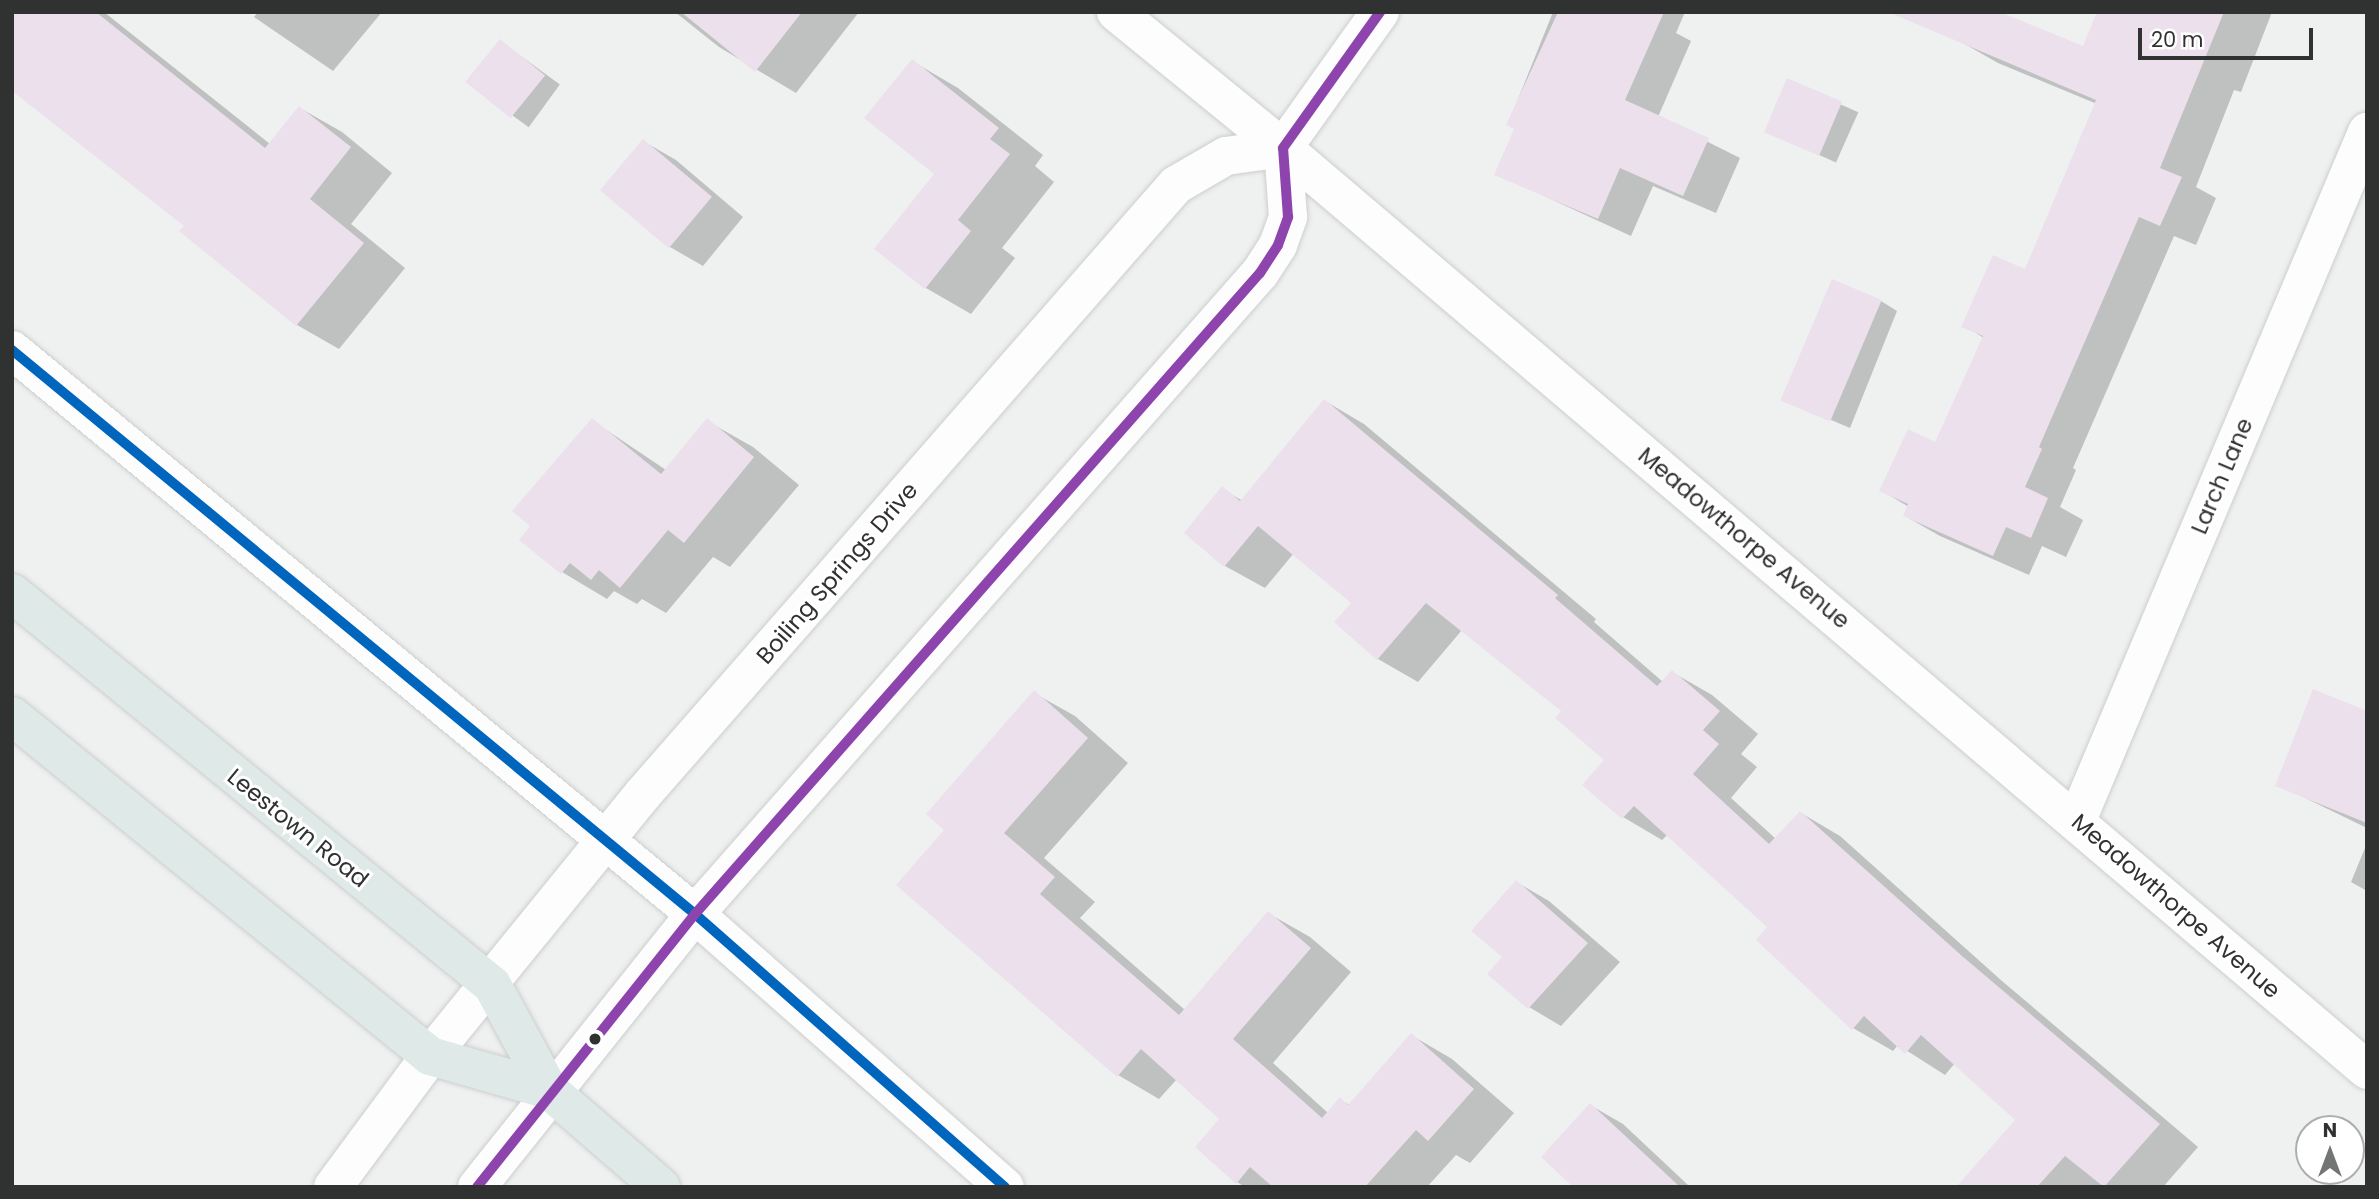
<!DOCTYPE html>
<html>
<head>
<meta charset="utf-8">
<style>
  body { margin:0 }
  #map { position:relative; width:2379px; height:1199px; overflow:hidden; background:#eff1f0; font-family:Poppins,sans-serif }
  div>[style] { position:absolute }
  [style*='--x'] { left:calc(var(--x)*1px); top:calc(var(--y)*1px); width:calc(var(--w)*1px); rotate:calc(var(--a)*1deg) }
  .shadow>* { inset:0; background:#0003; transform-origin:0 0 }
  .building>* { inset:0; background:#ebe0ec; transform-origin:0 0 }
  .roads { filter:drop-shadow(0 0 2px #cccecd) drop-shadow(0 0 2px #cccecd) }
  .street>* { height:38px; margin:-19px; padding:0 19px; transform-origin:19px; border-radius:19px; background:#fdfdfd }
  .primary>* { height:38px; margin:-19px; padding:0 19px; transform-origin:19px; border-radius:19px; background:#dfe9e8 }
  .bus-1>* { height:10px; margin:-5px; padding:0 5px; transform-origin:5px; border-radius:5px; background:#0065bd }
  .bus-2>* { height:10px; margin:-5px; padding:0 5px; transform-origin:5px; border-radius:5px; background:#8e44ad }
  .dots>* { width:19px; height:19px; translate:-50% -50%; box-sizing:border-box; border:4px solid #fff; border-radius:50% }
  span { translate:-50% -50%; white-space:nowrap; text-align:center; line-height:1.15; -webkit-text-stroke:6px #fff; paint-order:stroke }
  .street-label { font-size:23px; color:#303231 }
  .frame { position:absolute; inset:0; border:14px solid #303231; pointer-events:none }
  .north { position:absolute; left:2295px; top:1115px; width:70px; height:70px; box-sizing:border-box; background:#fff; border:2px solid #acadad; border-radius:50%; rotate:0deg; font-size:19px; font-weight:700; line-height:28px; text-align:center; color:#303231 }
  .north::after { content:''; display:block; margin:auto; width:24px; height:32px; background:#737574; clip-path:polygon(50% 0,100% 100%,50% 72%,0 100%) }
  .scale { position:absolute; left:2138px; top:28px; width:175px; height:32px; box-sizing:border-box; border:4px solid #303231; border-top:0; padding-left:9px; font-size:21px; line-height:24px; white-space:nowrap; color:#303231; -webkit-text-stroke:5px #fff; paint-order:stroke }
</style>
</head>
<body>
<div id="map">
  <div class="shadow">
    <i style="clip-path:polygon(12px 12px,104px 12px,270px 144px,300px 108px,342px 132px,392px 173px,351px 224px,405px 268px,339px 349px,297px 325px,186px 225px)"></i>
    <i style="clip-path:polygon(258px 12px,382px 12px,333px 71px,254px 17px)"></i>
    <i style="clip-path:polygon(675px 12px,859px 12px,796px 93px,719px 47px)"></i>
    <i style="clip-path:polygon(1553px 12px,1685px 12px,1676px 33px,1691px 41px,1658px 117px,1740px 158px,1716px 213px,1653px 186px,1631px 236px,1496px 174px,1516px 129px,1508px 124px)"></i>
    <i style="clip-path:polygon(2098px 12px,2272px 12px,2241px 92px,2234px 90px,2196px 187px,2216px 198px,2196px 245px,2174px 236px,2073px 468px,2076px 470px,2060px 507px,2083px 520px,2066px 557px,2042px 546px,2029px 575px,1940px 536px,1905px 516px,1909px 507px,1882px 491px,1936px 444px,1984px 338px,1964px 326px,2026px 271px,2097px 104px,1998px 63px,1963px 43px,2084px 49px)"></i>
    <i style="left:500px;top:41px;width:74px;height:53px;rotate:36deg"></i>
    <i style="clip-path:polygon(912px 61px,958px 88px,1043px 155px,1035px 166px,1054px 182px,1002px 248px,1015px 258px,971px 314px,926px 288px,937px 173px)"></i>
    <i style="left:1788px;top:81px;width:77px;height:55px;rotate:24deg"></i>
    <i style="clip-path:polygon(643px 141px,676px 160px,743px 217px,703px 266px,670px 247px,602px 190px)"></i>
    <i style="clip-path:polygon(1881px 301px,1897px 311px,1850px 428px,1782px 399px)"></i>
    <i style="clip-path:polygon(1325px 401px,1364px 424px,1596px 619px,1594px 622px,1663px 682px,1672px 672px,1712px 695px,1758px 734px,1741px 754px,1757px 767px,1731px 798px,1776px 839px,1801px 813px,1840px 836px,2002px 981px,2198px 1147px,2163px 1187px,1969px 1187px,2018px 1119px,1955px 1063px,1945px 1075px,1898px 1045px,1893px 1051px,1853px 1028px,1770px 927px,1668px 834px,1662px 840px,1623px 817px,1606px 760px,1563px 711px,1462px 630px,1418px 682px,1378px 659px,1337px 622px,1353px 602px,1294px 553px,1265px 588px,1225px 566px,1186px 533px,1222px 489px,1243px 501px)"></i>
    <i style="clip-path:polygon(593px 421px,666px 470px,707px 421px,753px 447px,799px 485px,730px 567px,713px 557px,666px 613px,642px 599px,637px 604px,614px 591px,607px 599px,562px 572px,533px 526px)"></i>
    <i style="clip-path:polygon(1034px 693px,1075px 716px,1128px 763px,1044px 858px,1095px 902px,1080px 918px,1185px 1010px,1268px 913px,1310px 937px,1351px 972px,1273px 1063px,1328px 1113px,1340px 1100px,1350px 1105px,1411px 1035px,1452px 1059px,1514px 1113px,1470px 1163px,1456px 1155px,1427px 1187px,1245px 1187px,1237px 1182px,1222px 1119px,1177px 1079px,1159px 1099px,1118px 1075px,947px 830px)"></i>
    <i style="clip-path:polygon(2367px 713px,2367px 828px,2278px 785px)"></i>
    <i style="clip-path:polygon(2367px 843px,2367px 891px,2351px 882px)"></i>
    <i style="clip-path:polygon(1516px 882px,1549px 901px,1620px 962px,1561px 1026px,1529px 1007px,1504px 957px)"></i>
    <i style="clip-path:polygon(1590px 1105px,1623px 1124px,1688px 1185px,1576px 1187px)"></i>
  </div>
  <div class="building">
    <i style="clip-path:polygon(12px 12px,96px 12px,265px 148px,299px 106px,351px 147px,310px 199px,364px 243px,296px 326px,179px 231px,184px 226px,12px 91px)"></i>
    <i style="clip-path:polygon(681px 12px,802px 12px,755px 72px)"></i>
    <i style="clip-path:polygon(1558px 12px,1664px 12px,1625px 100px,1709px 138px,1683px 196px,1620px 168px,1598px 219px,1494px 175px,1514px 129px,1506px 125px)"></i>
    <i style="clip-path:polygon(1888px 12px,2000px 12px,2083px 46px,2097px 12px,2224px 12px,2160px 168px,2182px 177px,2160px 226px,2139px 217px,2039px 447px,2042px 449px,2025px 487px,2048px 498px,2031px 538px,2006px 527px,1993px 556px,1903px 516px,1908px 504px,1879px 491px,1908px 429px,1935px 442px,1983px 336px,1961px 327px,1993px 255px,2025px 269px,2096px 100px)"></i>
    <i style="left:500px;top:39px;width:58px;height:55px;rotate:39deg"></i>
    <i style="clip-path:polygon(912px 59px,999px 128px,990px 139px,1010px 154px,958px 220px,971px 231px,925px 289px,874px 249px,934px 174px,864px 118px)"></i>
    <i style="left:1787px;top:78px;width:60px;height:59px;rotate:23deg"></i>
    <i style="left:643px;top:139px;width:90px;height:67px;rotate:40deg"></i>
    <i style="left:1832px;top:279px;width:54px;height:132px;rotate:23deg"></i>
    <i style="clip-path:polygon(1324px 399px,1558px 595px,1555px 598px,1657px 686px,1672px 670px,1720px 711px,1703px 730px,1719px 744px,1693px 774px,1769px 844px,1800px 811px,1962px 956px,2160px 1124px,2104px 1187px,2065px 1156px,2037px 1187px,1956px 1187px,2015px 1120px,1921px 1035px,1905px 1054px,1864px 1016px,1852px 1030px,1756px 940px,1767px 927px,1634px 806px,1622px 819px,1582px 785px,1604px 760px,1555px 718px,1561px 711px,1426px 603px,1377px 660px,1334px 622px,1351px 603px,1258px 526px,1224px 567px,1184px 533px,1222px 486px,1240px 501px)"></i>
    <i style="clip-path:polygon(592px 418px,661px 474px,707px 418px,754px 457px,684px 543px,668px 530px,620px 588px,599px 570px,591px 580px,570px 563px,561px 574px,519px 540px,530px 526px,512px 511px)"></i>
    <i style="clip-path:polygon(2313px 689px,2367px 711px,2367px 823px,2275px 786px)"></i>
    <i style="clip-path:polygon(1034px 690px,1088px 738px,1004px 833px,1055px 877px,1040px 894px,1179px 1015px,1268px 911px,1311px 948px,1233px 1039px,1322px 1118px,1340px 1097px,1348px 1105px,1411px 1033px,1474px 1089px,1428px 1141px,1416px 1130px,1365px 1187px,1273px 1187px,1250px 1167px,1236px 1184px,1195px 1147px,1219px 1119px,1141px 1049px,1117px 1077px,896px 885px,944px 830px,926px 814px)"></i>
    <i style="clip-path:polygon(1516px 880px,1588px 943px,1528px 1009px,1487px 974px,1502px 957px,1471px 931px)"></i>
    <i style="clip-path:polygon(1590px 1103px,1680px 1187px,1573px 1187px,1541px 1157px)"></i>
  </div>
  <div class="roads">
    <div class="street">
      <i style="--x:1116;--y:12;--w:215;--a:39.2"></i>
      <i style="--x:1283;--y:148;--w:1423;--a:40.38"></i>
      <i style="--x:12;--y:350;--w:886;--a:39.55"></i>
      <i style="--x:695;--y:914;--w:413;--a:41.4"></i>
      <i style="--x:2077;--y:820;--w:747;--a:-67.14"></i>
      <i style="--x:333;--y:1187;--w:163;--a:-53.5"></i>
      <i style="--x:430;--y:1056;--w:338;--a:-50.9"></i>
      <i style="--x:643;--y:794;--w:809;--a:-48.81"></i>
      <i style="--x:1176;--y:185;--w:58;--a:-30.1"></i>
      <i style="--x:1226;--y:156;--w:58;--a:-8"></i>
      <i style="--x:477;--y:1187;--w:349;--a:-51.4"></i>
      <i style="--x:695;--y:914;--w:854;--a:-48.61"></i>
      <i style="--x:1260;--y:273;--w:33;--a:-57"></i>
      <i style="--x:1278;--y:245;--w:30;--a:-70"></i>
      <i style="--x:1288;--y:217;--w:69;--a:-94.1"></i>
      <i style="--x:1283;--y:148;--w:167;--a:-54.5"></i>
    </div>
    <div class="primary">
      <i style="--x:12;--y:593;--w:620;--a:39.24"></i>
      <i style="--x:492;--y:985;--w:119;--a:61.5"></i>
      <i style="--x:549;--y:1090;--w:148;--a:40.9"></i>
      <i style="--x:12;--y:716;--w:539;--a:39.12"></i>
      <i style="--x:430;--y:1056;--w:124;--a:15.9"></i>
    </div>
  </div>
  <div class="bus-1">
    <i style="--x:12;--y:350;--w:886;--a:39.55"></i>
    <i style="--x:695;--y:914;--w:413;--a:41.4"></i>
  </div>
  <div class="bus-2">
    <i style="--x:477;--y:1187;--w:349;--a:-51.4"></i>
    <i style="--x:695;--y:914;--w:854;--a:-48.61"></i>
    <i style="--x:1260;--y:273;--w:33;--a:-57"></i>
    <i style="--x:1278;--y:245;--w:30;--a:-70"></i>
    <i style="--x:1288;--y:217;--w:69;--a:-94.1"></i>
    <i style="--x:1283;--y:148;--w:167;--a:-54.5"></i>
  </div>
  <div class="dots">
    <i style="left:595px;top:1039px;background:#303231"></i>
  </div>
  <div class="street-label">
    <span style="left:2222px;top:476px;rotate:-67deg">Larch Lane</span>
    <span style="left:1744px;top:538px;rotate:40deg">Meadowthorpe Avenue</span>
    <span style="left:837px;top:573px;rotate:-49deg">Boiling Springs Drive</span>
    <span style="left:298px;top:828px;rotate:39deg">Leestown Road</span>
    <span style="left:2176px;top:906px;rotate:41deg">Meadowthorpe Avenue</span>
  </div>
  <div class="frame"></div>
  <div class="north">N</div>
  <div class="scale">20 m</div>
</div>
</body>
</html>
